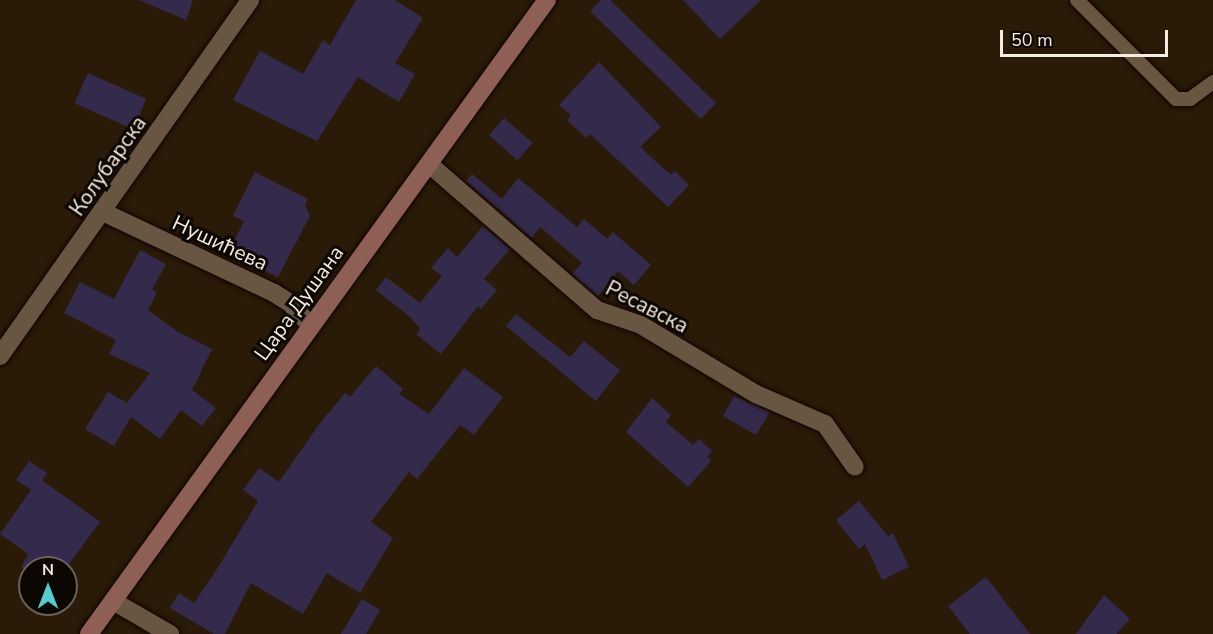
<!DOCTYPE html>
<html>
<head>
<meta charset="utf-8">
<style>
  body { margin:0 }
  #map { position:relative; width:1213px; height:634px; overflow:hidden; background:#2a1a08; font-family:"Nunito Sans",sans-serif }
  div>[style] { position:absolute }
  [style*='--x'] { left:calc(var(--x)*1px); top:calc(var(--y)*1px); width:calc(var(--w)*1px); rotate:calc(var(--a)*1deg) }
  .building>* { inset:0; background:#342b4c; transform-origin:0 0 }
  .roads { filter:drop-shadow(0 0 2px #120500) drop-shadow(0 0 2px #120500) }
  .service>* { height:14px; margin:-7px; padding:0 7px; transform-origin:7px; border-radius:7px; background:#685542 }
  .minor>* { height:18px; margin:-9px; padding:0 9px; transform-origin:9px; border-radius:9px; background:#685542 }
  .secondary>* { height:18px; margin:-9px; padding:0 9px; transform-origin:9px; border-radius:9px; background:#8e6055 }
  span { translate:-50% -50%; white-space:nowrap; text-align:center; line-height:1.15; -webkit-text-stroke:6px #0d0702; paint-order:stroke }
  .street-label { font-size:21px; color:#f6ebdf }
  .north { position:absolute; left:18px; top:556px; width:60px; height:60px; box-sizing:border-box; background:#0d0702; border:2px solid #6a625a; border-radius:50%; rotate:0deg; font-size:16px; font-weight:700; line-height:24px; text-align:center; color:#f6ebdf }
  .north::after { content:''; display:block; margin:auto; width:21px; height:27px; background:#52cdcd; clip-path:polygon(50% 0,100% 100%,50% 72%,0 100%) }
  .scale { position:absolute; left:1000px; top:30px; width:168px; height:27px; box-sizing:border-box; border:3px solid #f6ebdf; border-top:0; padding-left:8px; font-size:18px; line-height:21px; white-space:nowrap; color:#f6ebdf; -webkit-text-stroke:4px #0d0702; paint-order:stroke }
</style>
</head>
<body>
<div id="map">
  <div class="building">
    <i style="clip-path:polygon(139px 0,193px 0,186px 20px)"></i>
    <i style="clip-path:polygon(356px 0,395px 0,423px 18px,395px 63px,415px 74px,399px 102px,358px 77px,317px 141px,233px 100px,260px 51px,303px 74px,323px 40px,330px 45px)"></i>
    <i style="clip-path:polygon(601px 0,610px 0,716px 103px,701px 119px,590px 11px)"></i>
    <i style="clip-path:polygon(683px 0,761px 0,720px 39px)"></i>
    <i style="clip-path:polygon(599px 62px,661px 127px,640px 147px,671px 175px,675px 171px,689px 185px,668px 207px,590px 134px,586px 138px,567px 120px,571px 115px,559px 105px)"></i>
    <i style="left:88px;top:73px;width:64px;height:33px;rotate:24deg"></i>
    <i style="left:504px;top:118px;width:38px;height:23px;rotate:41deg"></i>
    <i style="clip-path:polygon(255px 172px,308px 199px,305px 205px,310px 216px,278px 277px,228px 253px,244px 221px,233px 216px)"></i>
    <i style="clip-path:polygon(472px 174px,502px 199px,518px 178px,577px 227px,584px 219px,607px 239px,613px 232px,651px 265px,634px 285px,618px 271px,598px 296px,572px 274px,582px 263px,540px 227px,532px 238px,466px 181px)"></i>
    <i style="clip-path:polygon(483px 226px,510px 249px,484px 279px,497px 290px,481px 309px,478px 306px,441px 354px,416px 334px,420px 329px,410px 317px,376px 290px,386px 277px,420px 303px,442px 276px,431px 268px,448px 248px,457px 257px)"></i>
    <i style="clip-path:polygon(140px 250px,166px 264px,152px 290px,157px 292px,148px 310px,178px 332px,212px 349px,192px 390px,216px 408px,202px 426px,181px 410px,160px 439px,131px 417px,114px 446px,85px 429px,108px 392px,127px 403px,150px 373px,109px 354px,116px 340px,64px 313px,80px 282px,114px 299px)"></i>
    <i style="clip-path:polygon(516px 314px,570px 357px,584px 341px,620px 370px,596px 401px,506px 326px)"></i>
    <i style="clip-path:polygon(376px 366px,403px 389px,399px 394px,429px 414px,464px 368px,503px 397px,474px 435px,460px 425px,417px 479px,409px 472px,371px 522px,393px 538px,360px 593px,327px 573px,303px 614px,251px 583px,225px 634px,214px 634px,170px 608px,179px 593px,194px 603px,217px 569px,258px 501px,243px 490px,259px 468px,279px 482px,320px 423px,345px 393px,350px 397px)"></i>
    <i style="clip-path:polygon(734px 396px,770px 412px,756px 435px,723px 416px)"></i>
    <i style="clip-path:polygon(652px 398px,671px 415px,666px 422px,693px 445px,699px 439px,712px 451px,707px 457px,711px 461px,688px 487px,626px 432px)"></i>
    <i style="clip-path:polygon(29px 461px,47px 473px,42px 480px,100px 522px,66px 568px,21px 568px,28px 554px,0 534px,31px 490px,16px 480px)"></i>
    <i style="clip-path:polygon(859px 501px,888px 536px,893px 533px,909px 567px,882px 580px,865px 544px,859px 549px,836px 520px)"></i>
    <i style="clip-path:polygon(986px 577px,1030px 634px,970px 634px,948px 606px)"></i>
    <i style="clip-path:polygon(1104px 595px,1130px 619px,1116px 634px,1076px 634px)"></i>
    <i style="clip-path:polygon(362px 599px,380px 610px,366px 634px,341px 634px)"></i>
  </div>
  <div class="roads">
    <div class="service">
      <i style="--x:1077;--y:0;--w:140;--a:45"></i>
      <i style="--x:1176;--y:99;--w:14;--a:0"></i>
      <i style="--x:1190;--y:99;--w:29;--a:-36"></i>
    </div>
    <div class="minor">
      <i style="--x:429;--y:164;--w:223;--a:41"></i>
      <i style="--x:597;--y:310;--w:46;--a:18.8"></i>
      <i style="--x:641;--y:325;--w:134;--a:31"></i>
      <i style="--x:756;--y:394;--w:75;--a:23.5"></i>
      <i style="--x:825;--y:424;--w:52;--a:55.1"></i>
      <i style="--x:103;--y:212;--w:189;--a:25.3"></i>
      <i style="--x:274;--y:293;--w:19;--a:32"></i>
      <i style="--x:290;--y:303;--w:30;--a:48"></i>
      <i style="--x:0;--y:356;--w:435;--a:-54.9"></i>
      <i style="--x:113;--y:601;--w:66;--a:30.1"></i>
    </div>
    <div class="secondary">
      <i style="--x:89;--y:634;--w:782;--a:-54.16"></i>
    </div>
  </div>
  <div class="street-label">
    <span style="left:108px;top:166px;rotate:-55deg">Колубарска</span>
    <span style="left:220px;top:243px;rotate:25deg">Нушићева</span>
    <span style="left:299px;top:303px;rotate:-54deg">Цара Душана</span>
    <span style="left:647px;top:307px;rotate:27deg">Ресавска</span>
  </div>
  <div class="north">N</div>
  <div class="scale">50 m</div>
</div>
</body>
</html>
